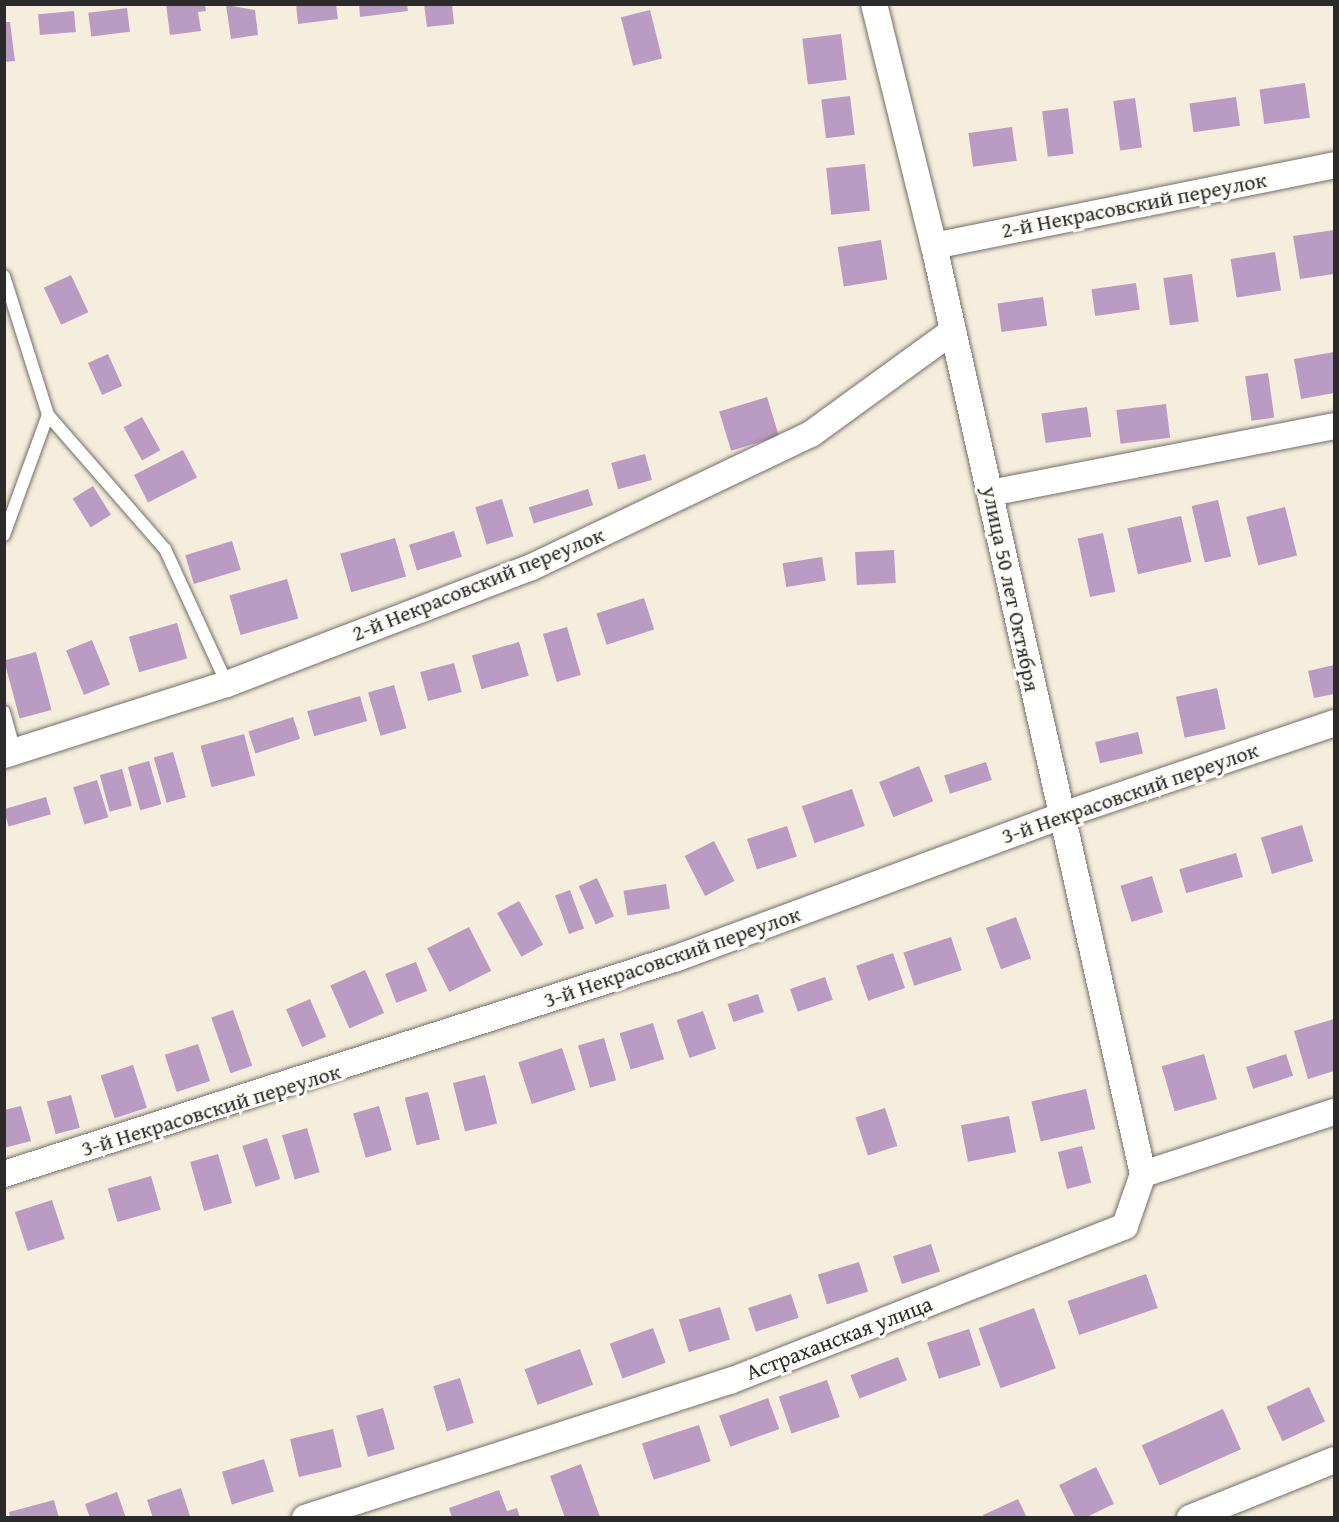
<!DOCTYPE html>
<html>
<head>
<meta charset="utf-8">
<style>
  body { margin:0 }
  #map { position:relative; width:1339px; height:1522px; overflow:hidden; background:#f6eedc; font-family:"Gentium Book Plus",serif }
  div>[style] { position:absolute }
  [style*='--x'] { left:calc(var(--x)*1px); top:calc(var(--y)*1px); width:calc(var(--w)*1px); rotate:calc(var(--a)*1deg) }
  .building>* { inset:0; background:#ba9bc4; transform-origin:0 0 }
  .roads { filter:drop-shadow(0 0 2px #726f69) drop-shadow(0 0 2px #726f69) }
  .lane>* { height:12px; margin:-6px; padding:0 6px; transform-origin:6px; border-radius:6px; background:#fff }
  .street>* { height:26px; margin:-13px; padding:0 13px; transform-origin:13px; border-radius:13px; background:#fff }
  span { translate:-50% -50%; white-space:nowrap; text-align:center; line-height:1.15; -webkit-text-stroke:6px #fdfcf7; paint-order:stroke }
  .street-label { font-size:22px; color:#2b2b2b }
  .frame { position:absolute; inset:0; border:6px solid #2b2b2b; pointer-events:none }
</style>
</head>
<body>
<div id="map">
  <div class="building">
    <i style="clip-path:polygon(166px 4px,205px 4px,206px 11px,198px 12px,201px 31px,170px 35px)"></i>
    <i style="clip-path:polygon(296px 4px,336px 4px,338px 19px,298px 24px)"></i>
    <i style="clip-path:polygon(359px 4px,407px 4px,408px 11px,360px 17px)"></i>
    <i style="clip-path:polygon(424px 4px,452px 4px,454px 24px,427px 27px)"></i>
    <i style="clip-path:polygon(226px 5px,255px 10px,258px 35px,231px 39px)"></i>
    <i style="left:127px;top:8px;width:24px;height:39px;rotate:83deg"></i>
    <i style="left:650px;top:10px;width:50px;height:30px;rotate:76deg"></i>
    <i style="left:74px;top:11px;width:21px;height:36px;rotate:85deg"></i>
    <i style="clip-path:polygon(4px 22px,10px 22px,15px 61px,4px 62px)"></i>
    <i style="left:841px;top:34px;width:46px;height:39px;rotate:83deg"></i>
    <i style="left:1305px;top:83px;width:35px;height:46px;rotate:82deg"></i>
    <i style="left:850px;top:96px;width:39px;height:29px;rotate:83deg"></i>
    <i style="left:1236px;top:97px;width:29px;height:47px;rotate:82deg"></i>
    <i style="left:1135px;top:98px;width:50px;height:22px;rotate:82deg"></i>
    <i style="left:1068px;top:108px;width:46px;height:26px;rotate:83deg"></i>
    <i style="left:1012px;top:127px;width:34px;height:44px;rotate:82deg"></i>
    <i style="left:865px;top:164px;width:47px;height:39px;rotate:84deg"></i>
    <i style="clip-path:polygon(1334px 230px,1334px 274px,1300px 279px,1293px 236px)"></i>
    <i style="left:881px;top:240px;width:40px;height:44px;rotate:81deg"></i>
    <i style="left:1275px;top:252px;width:39px;height:45px;rotate:81deg"></i>
    <i style="left:1192px;top:274px;width:48px;height:29px;rotate:82deg"></i>
    <i style="left:71px;top:275px;width:41px;height:30px;rotate:65deg"></i>
    <i style="left:1136px;top:283px;width:27px;height:45px;rotate:82deg"></i>
    <i style="left:1043px;top:297px;width:29px;height:46px;rotate:82deg"></i>
    <i style="clip-path:polygon(1334px 352px,1334px 393px,1301px 399px,1294px 359px)"></i>
    <i style="left:108px;top:354px;width:35px;height:22px;rotate:66deg"></i>
    <i style="left:1268px;top:373px;width:45px;height:23px;rotate:82deg"></i>
    <i style="left:767px;top:397px;width:41px;height:50px;rotate:73deg"></i>
    <i style="left:1166px;top:404px;width:34px;height:50px;rotate:83deg"></i>
    <i style="left:1087px;top:407px;width:30px;height:46px;rotate:82deg"></i>
    <i style="left:142px;top:417px;width:38px;height:21px;rotate:61deg"></i>
    <i style="left:183px;top:450px;width:31px;height:55px;rotate:63deg"></i>
    <i style="left:645px;top:454px;width:27px;height:35px;rotate:75deg"></i>
    <i style="left:93px;top:486px;width:34px;height:24px;rotate:58deg"></i>
    <i style="left:588px;top:489px;width:17px;height:62px;rotate:73deg"></i>
    <i style="left:502px;top:499px;width:39px;height:28px;rotate:73deg"></i>
    <i style="left:1218px;top:500px;width:58px;height:27px;rotate:77deg"></i>
    <i style="left:1285px;top:507px;width:50px;height:40px;rotate:76deg"></i>
    <i style="left:1181px;top:516px;width:47px;height:55px;rotate:77deg"></i>
    <i style="left:454px;top:531px;width:27px;height:47px;rotate:73deg"></i>
    <i style="left:1103px;top:533px;width:60px;height:26px;rotate:78deg"></i>
    <i style="left:395px;top:538px;width:40px;height:57px;rotate:74deg"></i>
    <i style="left:232px;top:541px;width:30px;height:49px;rotate:73deg"></i>
    <i style="left:894px;top:550px;width:33px;height:39px;rotate:87deg"></i>
    <i style="left:822px;top:557px;width:24px;height:40px;rotate:81deg"></i>
    <i style="left:287px;top:579px;width:41px;height:60px;rotate:74deg"></i>
    <i style="left:644px;top:598px;width:33px;height:50px;rotate:72deg"></i>
    <i style="left:177px;top:623px;width:37px;height:50px;rotate:74deg"></i>
    <i style="left:567px;top:627px;width:50px;height:25px;rotate:74deg"></i>
    <i style="left:92px;top:640px;width:48px;height:28px;rotate:68deg"></i>
    <i style="left:519px;top:642px;width:35px;height:49px;rotate:74deg"></i>
    <i style="left:36px;top:652px;width:60px;height:33px;rotate:75deg"></i>
    <i style="left:454px;top:663px;width:30px;height:35px;rotate:75deg"></i>
    <i style="clip-path:polygon(1334px 665px,1334px 694px,1314px 698px,1308px 671px)"></i>
    <i style="left:394px;top:685px;width:45px;height:27px;rotate:74deg"></i>
    <i style="left:1217px;top:688px;width:42px;height:42px;rotate:78deg"></i>
    <i style="left:360px;top:696px;width:26px;height:55px;rotate:74deg"></i>
    <i style="left:293px;top:717px;width:23px;height:47px;rotate:72deg"></i>
    <i style="left:1138px;top:732px;width:22px;height:44px;rotate:77deg"></i>
    <i style="left:244px;top:734px;width:43px;height:45px;rotate:75deg"></i>
    <i style="left:173px;top:752px;width:47px;height:20px;rotate:74deg"></i>
    <i style="left:149px;top:761px;width:45px;height:22px;rotate:74deg"></i>
    <i style="left:986px;top:762px;width:19px;height:44px;rotate:72deg"></i>
    <i style="left:919px;top:766px;width:38px;height:43px;rotate:68deg"></i>
    <i style="left:122px;top:769px;width:38px;height:23px;rotate:75deg"></i>
    <i style="left:97px;top:780px;width:39px;height:25px;rotate:73deg"></i>
    <i style="left:852px;top:789px;width:39px;height:53px;rotate:71deg"></i>
    <i style="left:46px;top:797px;width:18px;height:44px;rotate:74deg"></i>
    <i style="left:1302px;top:825px;width:38px;height:43px;rotate:73deg"></i>
    <i style="left:787px;top:826px;width:32px;height:42px;rotate:72deg"></i>
    <i style="left:714px;top:841px;width:45px;height:33px;rotate:63deg"></i>
    <i style="left:1236px;top:853px;width:25px;height:59px;rotate:74deg"></i>
    <i style="left:1152px;top:876px;width:38px;height:33px;rotate:73deg"></i>
    <i style="left:597px;top:878px;width:42px;height:20px;rotate:66deg"></i>
    <i style="left:666px;top:884px;width:25px;height:43px;rotate:81deg"></i>
    <i style="left:570px;top:890px;width:41px;height:16px;rotate:70deg"></i>
    <i style="left:519px;top:901px;width:50px;height:25px;rotate:61deg"></i>
    <i style="left:1016px;top:917px;width:44px;height:32px;rotate:70deg"></i>
    <i style="left:469px;top:927px;width:49px;height:47px;rotate:63deg"></i>
    <i style="left:951px;top:937px;width:35px;height:50px;rotate:72deg"></i>
    <i style="left:893px;top:953px;width:37px;height:39px;rotate:71deg"></i>
    <i style="left:416px;top:962px;width:31px;height:33px;rotate:69deg"></i>
    <i style="left:365px;top:970px;width:47px;height:38px;rotate:66deg"></i>
    <i style="left:825px;top:977px;width:24px;height:37px;rotate:71deg"></i>
    <i style="left:758px;top:994px;width:19px;height:32px;rotate:72deg"></i>
    <i style="left:310px;top:999px;width:41px;height:26px;rotate:67deg"></i>
    <i style="left:233px;top:1010px;width:59px;height:23px;rotate:71deg"></i>
    <i style="left:703px;top:1011px;width:40px;height:28px;rotate:71deg"></i>
    <i style="clip-path:polygon(1334px 1019px,1334px 1071px,1308px 1079px,1294px 1031px)"></i>
    <i style="left:653px;top:1023px;width:38px;height:35px;rotate:73deg"></i>
    <i style="left:604px;top:1038px;width:44px;height:27px;rotate:74deg"></i>
    <i style="left:198px;top:1044px;width:39px;height:35px;rotate:72deg"></i>
    <i style="left:562px;top:1048px;width:44px;height:46px;rotate:72deg"></i>
    <i style="left:1204px;top:1054px;width:47px;height:44px;rotate:74deg"></i>
    <i style="left:1286px;top:1054px;width:23px;height:42px;rotate:72deg"></i>
    <i style="left:133px;top:1065px;width:45px;height:34px;rotate:72deg"></i>
    <i style="left:485px;top:1075px;width:50px;height:33px;rotate:76deg"></i>
    <i style="left:1086px;top:1089px;width:41px;height:56px;rotate:77deg"></i>
    <i style="left:428px;top:1092px;width:49px;height:24px;rotate:76deg"></i>
    <i style="left:71px;top:1095px;width:34px;height:25px;rotate:75deg"></i>
    <i style="clip-path:polygon(21px 1106px,31px 1141px,4px 1148px,4px 1110px)"></i>
    <i style="left:379px;top:1106px;width:46px;height:27px;rotate:74deg"></i>
    <i style="left:885px;top:1108px;width:40px;height:31px;rotate:72deg"></i>
    <i style="left:1009px;top:1116px;width:37px;height:49px;rotate:79deg"></i>
    <i style="left:307px;top:1128px;width:46px;height:26px;rotate:74deg"></i>
    <i style="left:267px;top:1138px;width:43px;height:26px;rotate:72deg"></i>
    <i style="left:1082px;top:1146px;width:38px;height:25px;rotate:76deg"></i>
    <i style="left:218px;top:1154px;width:51px;height:29px;rotate:74deg"></i>
    <i style="left:151px;top:1176px;width:35px;height:45px;rotate:74deg"></i>
    <i style="left:52px;top:1200px;width:41px;height:39px;rotate:72deg"></i>
    <i style="left:931px;top:1244px;width:29px;height:40px;rotate:72deg"></i>
    <i style="left:859px;top:1262px;width:31px;height:43px;rotate:73deg"></i>
    <i style="left:1146px;top:1274px;width:36px;height:83px;rotate:71deg"></i>
    <i style="left:791px;top:1294px;width:25px;height:45px;rotate:72deg"></i>
    <i style="left:720px;top:1307px;width:34px;height:43px;rotate:73deg"></i>
    <i style="left:1034px;top:1308px;width:64px;height:59px;rotate:70deg"></i>
    <i style="left:653px;top:1328px;width:37px;height:46px;rotate:70deg"></i>
    <i style="left:969px;top:1329px;width:38px;height:44px;rotate:72deg"></i>
    <i style="left:580px;top:1349px;width:38px;height:59px;rotate:70deg"></i>
    <i style="left:898px;top:1357px;width:25px;height:51px;rotate:69deg"></i>
    <i style="left:460px;top:1378px;width:47px;height:28px;rotate:73deg"></i>
    <i style="left:827px;top:1380px;width:39px;height:51px;rotate:71deg"></i>
    <i style="left:1309px;top:1387px;width:38px;height:47px;rotate:65deg"></i>
    <i style="left:768px;top:1398px;width:33px;height:52px;rotate:70deg"></i>
    <i style="left:383px;top:1408px;width:43px;height:28px;rotate:74deg"></i>
    <i style="left:1223px;top:1409px;width:44px;height:89px;rotate:66deg"></i>
    <i style="left:699px;top:1425px;width:38px;height:60px;rotate:72deg"></i>
    <i style="left:333px;top:1429px;width:39px;height:44px;rotate:77deg"></i>
    <i style="left:264px;top:1459px;width:34px;height:44px;rotate:73deg"></i>
    <i style="clip-path:polygon(581px 1464px,600px 1517px,565px 1518px,550px 1476px)"></i>
    <i style="left:1096px;top:1467px;width:41px;height:41px;rotate:64deg"></i>
    <i style="clip-path:polygon(181px 1488px,190px 1516px,153px 1518px,147px 1500px)"></i>
    <i style="clip-path:polygon(499px 1490px,507px 1511px,517px 1508px,520px 1518px,452px 1518px,449px 1508px)"></i>
    <i style="clip-path:polygon(117px 1492px,126px 1518px,90px 1518px,85px 1504px)"></i>
    <i style="clip-path:polygon(1018px 1499px,1027px 1518px,985px 1518px,983px 1515px)"></i>
    <i style="clip-path:polygon(54px 1500px,59px 1518px,10px 1518px,9px 1512px)"></i>
  </div>
  <div class="roads">
    <div class="lane">
      <i style="--x:4;--y:276;--w:146;--a:72.4"></i>
      <i style="--x:48;--y:415;--w:178;--a:48.9"></i>
      <i style="--x:165;--y:549;--w:149;--a:65.3"></i>
      <i style="--x:4;--y:535;--w:128;--a:-69.9"></i>
      <i style="--x:4;--y:712;--w:41;--a:74.6"></i>
    </div>
    <div class="street">
      <i style="--x:874;--y:4;--w:249;--a:76.1"></i>
      <i style="--x:934;--y:246;--w:951;--a:77.31"></i>
      <i style="--x:934;--y:246;--w:408;--a:-11.4"></i>
      <i style="--x:990;--y:493;--w:350;--a:-11"></i>
      <i style="--x:4;--y:755;--w:234;--a:-17.7"></i>
      <i style="--x:227;--y:684;--w:327;--a:-21"></i>
      <i style="--x:532;--y:567;--w:309;--a:-25.5"></i>
      <i style="--x:811;--y:434;--w:175;--a:-36"></i>
      <i style="--x:4;--y:1174;--w:707;--a:-17.79"></i>
      <i style="--x:677;--y:958;--w:408;--a:-20.3"></i>
      <i style="--x:1060;--y:816;--w:289;--a:-18.7"></i>
      <i style="--x:305;--y:1518;--w:447;--a:-17.9"></i>
      <i style="--x:730;--y:1381;--w:424;--a:-21.4"></i>
      <i style="--x:1125;--y:1226;--w:55;--a:-70.9"></i>
      <i style="--x:1143;--y:1174;--w:201;--a:-18"></i>
      <i style="--x:1190;--y:1518;--w:155;--a:-21.9"></i>
    </div>
  </div>
  <div class="street-label">
    <span style="left:1134px;top:205px;rotate:-11deg">2-й Некрасовский переулок</span>
    <span style="left:478px;top:584px;rotate:-22deg">2-й Некрасовский переулок</span>
    <span style="left:1011px;top:589px;rotate:78deg">улица 50 лет Октября</span>
    <span style="left:1130px;top:793px;rotate:-19deg">3-й Некрасовский переулок</span>
    <span style="left:672px;top:957px;rotate:-19deg">3-й Некрасовский переулок</span>
    <span style="left:211px;top:1110px;rotate:-17deg">3-й Некрасовский переулок</span>
    <span style="left:839px;top:1338px;rotate:-21deg">Астраханская улица</span>
  </div>
  <div class="frame"></div>
</div>
</body>
</html>
